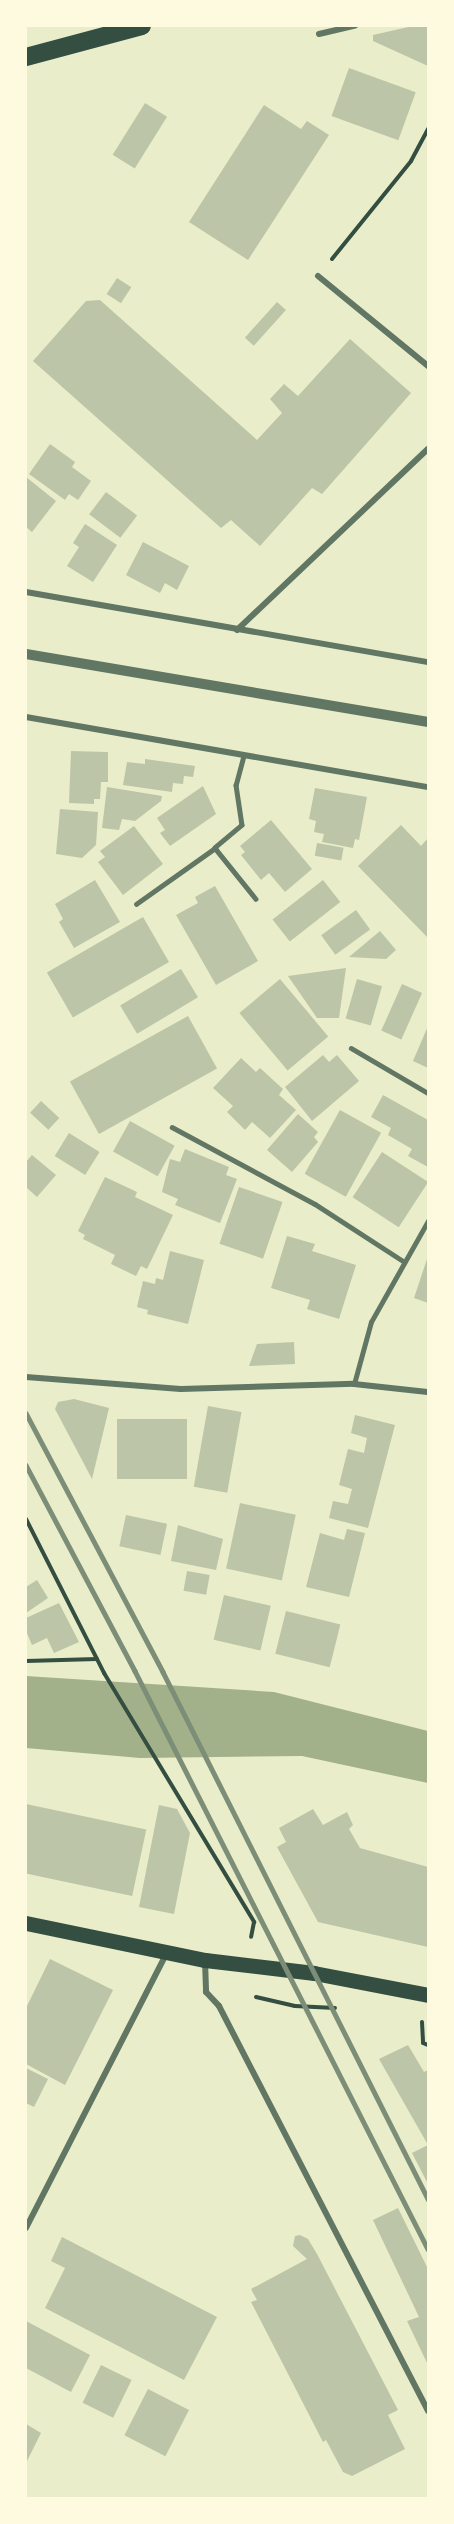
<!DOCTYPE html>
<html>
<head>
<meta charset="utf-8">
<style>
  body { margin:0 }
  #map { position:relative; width:454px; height:2524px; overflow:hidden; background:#e9edc9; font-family:Overpass,sans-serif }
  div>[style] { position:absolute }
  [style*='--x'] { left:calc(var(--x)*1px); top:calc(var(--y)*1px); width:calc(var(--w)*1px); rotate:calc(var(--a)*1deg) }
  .water>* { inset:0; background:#a3b18a }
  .building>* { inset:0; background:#bcc5a7; transform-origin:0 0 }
  .path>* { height:4px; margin:-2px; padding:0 2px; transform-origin:2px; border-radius:2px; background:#344e41 }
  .service>* { height:4.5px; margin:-2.25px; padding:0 2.25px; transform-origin:2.25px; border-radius:2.25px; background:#617663 }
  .minor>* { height:6px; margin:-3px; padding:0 3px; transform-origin:3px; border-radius:3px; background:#617663 }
  .tertiary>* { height:10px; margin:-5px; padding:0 5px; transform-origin:5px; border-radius:5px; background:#617663 }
  .primary>* { height:15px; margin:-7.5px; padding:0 7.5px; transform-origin:7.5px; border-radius:7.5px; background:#344e41 }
  .motorway>* { height:18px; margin:-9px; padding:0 9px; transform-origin:9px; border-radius:9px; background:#344e41 }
  .rail>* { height:4.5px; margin:-2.25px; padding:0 2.25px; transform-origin:2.25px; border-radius:2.25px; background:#7c8e77 }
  span { translate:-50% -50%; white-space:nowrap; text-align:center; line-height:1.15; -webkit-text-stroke:6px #fefae0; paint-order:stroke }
  .frame { position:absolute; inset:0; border:27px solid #fefae0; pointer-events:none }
</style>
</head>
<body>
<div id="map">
  <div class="water">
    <i style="clip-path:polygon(26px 1676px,274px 1692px,428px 1731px,428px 1783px,302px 1756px,140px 1758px,26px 1748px)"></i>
  </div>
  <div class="building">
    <i style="clip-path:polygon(413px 26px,428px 26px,428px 66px,373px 41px,373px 35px)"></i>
    <i style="left:349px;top:68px;width:71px;height:51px;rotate:20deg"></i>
    <i style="left:145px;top:103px;width:26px;height:61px;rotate:32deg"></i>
    <i style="clip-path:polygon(264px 105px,301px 129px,307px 121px,329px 135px,248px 260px,189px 222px)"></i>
    <i style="left:117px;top:278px;width:17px;height:19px;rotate:33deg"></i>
    <i style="clip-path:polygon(100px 300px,257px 440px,282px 413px,270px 399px,284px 384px,298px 396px,350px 339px,411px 393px,322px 494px,312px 488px,260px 546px,231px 520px,221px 528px,33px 361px,86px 301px)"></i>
    <i style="left:277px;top:302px;width:12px;height:48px;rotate:42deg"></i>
    <i style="clip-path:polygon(50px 444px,75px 462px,72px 467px,91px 481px,78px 500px,69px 494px,65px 500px,29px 474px)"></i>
    <i style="clip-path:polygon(26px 477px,56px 501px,32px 532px,26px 527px)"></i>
    <i style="left:106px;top:492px;width:39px;height:28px;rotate:37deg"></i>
    <i style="clip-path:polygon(85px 524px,117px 545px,93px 582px,67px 566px,79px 547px,73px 543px)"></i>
    <i style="clip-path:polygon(143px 542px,189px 566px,177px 590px,165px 583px,160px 593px,126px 575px)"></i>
    <i style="clip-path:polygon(71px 751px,108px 752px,108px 782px,101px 782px,100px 799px,94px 799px,94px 804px,69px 803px)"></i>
    <i style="clip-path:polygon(145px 759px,195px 766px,193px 777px,184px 776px,183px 784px,173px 783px,172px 792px,123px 785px,127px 762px,145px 764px)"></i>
    <i style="clip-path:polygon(203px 786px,216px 814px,170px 846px,160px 833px,165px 830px,157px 818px)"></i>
    <i style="clip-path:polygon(107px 787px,162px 796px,161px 801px,135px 821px,122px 819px,119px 830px,102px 828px)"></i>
    <i style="clip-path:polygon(315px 788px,367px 797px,359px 840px,355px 839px,353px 848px,322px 842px,324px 834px,314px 832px,316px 821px,309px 819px)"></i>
    <i style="clip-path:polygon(60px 809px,98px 812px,96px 845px,82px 858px,56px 854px)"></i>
    <i style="clip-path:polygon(271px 820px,312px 869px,285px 892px,269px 873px,261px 880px,241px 855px,245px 852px,240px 846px)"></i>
    <i style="clip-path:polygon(401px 825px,421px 846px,428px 838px,428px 938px,358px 866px)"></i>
    <i style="clip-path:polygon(134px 826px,163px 864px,123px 895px,98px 862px,105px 857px,100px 851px)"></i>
    <i style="left:317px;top:843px;width:27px;height:13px;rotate:10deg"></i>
    <i style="clip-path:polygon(95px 880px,120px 922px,74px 948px,59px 922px,63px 919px,55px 904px)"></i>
    <i style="left:323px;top:880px;width:28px;height:64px;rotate:52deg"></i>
    <i style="clip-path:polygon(215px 886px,258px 961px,216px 985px,176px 915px,198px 903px,195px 897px)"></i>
    <i style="left:356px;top:910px;width:24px;height:43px;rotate:54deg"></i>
    <i style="left:143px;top:917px;width:52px;height:111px;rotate:60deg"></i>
    <i style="clip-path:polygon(380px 931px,396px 950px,386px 959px,349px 957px)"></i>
    <i style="clip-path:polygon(346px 968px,339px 1018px,317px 1018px,288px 976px)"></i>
    <i style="left:181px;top:969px;width:33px;height:71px;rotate:59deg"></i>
    <i style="left:280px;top:979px;width:75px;height:53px;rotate:50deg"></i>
    <i style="left:357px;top:979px;width:26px;height:41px;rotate:16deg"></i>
    <i style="left:402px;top:984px;width:22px;height:51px;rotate:24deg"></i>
    <i style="left:188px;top:1016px;width:60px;height:135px;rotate:61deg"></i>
    <i style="clip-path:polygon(428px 1026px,428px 1068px,413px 1061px)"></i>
    <i style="clip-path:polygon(323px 1055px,329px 1062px,337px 1055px,359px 1081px,312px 1121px,285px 1087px)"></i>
    <i style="clip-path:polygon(241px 1058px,256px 1072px,260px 1068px,283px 1089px,279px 1095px,296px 1110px,270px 1138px,252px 1122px,245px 1130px,227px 1112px,233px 1106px,213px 1088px)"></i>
    <i style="clip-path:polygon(383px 1095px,428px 1120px,428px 1167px,408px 1156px,412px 1149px,388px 1135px,391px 1128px,371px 1117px)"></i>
    <i style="left:41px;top:1101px;width:25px;height:16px;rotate:43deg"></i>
    <i style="left:340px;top:1110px;width:47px;height:73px;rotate:29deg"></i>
    <i style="clip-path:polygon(298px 1114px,318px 1132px,314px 1137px,318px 1142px,292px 1172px,267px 1150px)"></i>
    <i style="left:130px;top:1121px;width:51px;height:35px;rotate:29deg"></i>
    <i style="left:69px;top:1133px;width:36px;height:27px;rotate:32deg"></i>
    <i style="clip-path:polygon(185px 1149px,229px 1167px,226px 1175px,237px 1179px,220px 1223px,175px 1205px,178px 1199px,162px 1192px,170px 1159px,180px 1162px)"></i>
    <i style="left:382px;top:1152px;width:55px;height:54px;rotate:33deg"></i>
    <i style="clip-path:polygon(32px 1155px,56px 1175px,37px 1197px,26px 1187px,26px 1162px)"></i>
    <i style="clip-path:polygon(105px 1177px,137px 1192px,135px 1197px,173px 1215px,147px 1269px,141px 1266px,136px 1276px,111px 1264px,115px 1255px,83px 1239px,85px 1235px,78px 1231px)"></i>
    <i style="left:239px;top:1187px;width:46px;height:60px;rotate:19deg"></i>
    <i style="clip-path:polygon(287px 1236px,315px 1244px,312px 1251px,356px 1265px,339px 1319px,307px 1309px,310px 1300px,271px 1288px)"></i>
    <i style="clip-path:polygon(170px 1251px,204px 1260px,188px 1324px,147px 1314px,148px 1310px,137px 1307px,143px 1281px,155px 1284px,156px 1278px,163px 1280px)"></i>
    <i style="clip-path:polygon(428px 1256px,428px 1303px,414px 1298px)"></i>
    <i style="clip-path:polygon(294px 1342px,295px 1364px,249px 1366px,257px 1344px)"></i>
    <i style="clip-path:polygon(74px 1399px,109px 1408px,92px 1479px,55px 1409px,58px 1402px)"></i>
    <i style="left:208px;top:1406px;width:34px;height:82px;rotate:10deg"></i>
    <i style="clip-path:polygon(355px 1415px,395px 1425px,368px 1528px,329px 1518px,333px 1501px,348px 1504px,352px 1489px,339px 1485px,348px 1449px,364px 1453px,367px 1438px,351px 1433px)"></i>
    <i style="left:117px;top:1419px;width:70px;height:60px"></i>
    <i style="left:240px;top:1503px;width:57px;height:67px;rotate:12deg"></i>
    <i style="left:126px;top:1515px;width:42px;height:32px;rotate:12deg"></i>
    <i style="clip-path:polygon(178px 1525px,223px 1539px,216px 1570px,171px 1561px)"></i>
    <i style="clip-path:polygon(347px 1529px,365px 1533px,349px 1597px,306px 1587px,320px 1533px,344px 1540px)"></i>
    <i style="left:187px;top:1571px;width:23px;height:20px;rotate:10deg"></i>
    <i style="clip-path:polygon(37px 1580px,48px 1598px,26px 1613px,26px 1587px)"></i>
    <i style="left:224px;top:1595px;width:48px;height:46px;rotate:13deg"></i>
    <i style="clip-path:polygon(59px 1603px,79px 1642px,54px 1653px,47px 1638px,32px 1645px,26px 1631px,26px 1618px)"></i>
    <i style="left:286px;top:1611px;width:56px;height:44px;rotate:14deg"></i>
    <i style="left:26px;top:1804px;width:123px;height:68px;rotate:12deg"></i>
    <i style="clip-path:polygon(159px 1805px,177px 1809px,190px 1833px,174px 1914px,139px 1907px)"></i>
    <i style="clip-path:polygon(313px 1809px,323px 1825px,347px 1812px,353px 1825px,349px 1829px,360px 1848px,428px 1867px,428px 1947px,318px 1922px,277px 1847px,286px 1842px,279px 1828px)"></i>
    <i style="clip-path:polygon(50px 1959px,113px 1990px,65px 2085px,26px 2064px,26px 2008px)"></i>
    <i style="clip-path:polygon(408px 2045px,424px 2072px,428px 2070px,428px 2184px,412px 2153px,428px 2145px,379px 2059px)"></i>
    <i style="clip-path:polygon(26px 2068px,48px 2079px,34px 2107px,26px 2103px)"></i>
    <i style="clip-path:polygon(398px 2208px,428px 2269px,428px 2365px,407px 2321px,419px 2317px,373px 2220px)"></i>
    <i style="clip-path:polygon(300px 2235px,308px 2239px,317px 2254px,398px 2410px,388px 2415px,405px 2449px,352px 2476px,343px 2472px,326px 2440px,323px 2442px,251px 2302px,257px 2300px,251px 2289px,307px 2259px,293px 2246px,295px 2236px)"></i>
    <i style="clip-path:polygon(62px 2237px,217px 2317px,184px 2380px,45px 2308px,65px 2268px,51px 2261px)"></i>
    <i style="clip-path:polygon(26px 2321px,90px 2355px,71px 2392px,26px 2368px)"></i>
    <i style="left:101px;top:2365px;width:34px;height:42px;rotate:26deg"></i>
    <i style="left:148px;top:2389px;width:46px;height:52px;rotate:27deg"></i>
    <i style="clip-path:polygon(26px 2424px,41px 2433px,26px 2463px)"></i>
  </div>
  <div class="path">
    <i style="--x:332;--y:259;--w:126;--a:-51.1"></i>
    <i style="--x:411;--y:161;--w:36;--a:-62"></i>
    <i style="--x:26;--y:1519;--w:173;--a:63.1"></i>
    <i style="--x:104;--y:1673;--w:291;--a:58.9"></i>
    <i style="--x:254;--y:1922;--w:15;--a:101"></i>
    <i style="--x:26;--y:1661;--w:71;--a:-1.6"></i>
    <i style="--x:256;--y:1997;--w:40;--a:13"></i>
    <i style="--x:295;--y:2006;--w:40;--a:2.9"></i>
    <i style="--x:422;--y:2022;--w:21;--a:87"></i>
    <i style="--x:423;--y:2043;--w:5;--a:22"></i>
  </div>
  <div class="service">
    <i style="--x:244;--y:756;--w:30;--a:105"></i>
    <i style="--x:236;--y:785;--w:40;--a:81.5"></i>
    <i style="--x:242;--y:825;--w:35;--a:140"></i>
    <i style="--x:215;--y:848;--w:65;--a:51.2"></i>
    <i style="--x:136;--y:904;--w:97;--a:-35.3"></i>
    <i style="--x:351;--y:1048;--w:89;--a:30.3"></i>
    <i style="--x:172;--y:1127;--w:162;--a:28.3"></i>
    <i style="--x:315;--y:1204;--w:105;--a:32.9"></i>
    <i style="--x:354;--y:1384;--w:64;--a:-74.7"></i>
    <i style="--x:371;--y:1322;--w:116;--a:-60.6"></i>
  </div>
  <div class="minor">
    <i style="--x:319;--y:34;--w:37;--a:-13"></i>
    <i style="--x:318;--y:276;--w:142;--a:39.3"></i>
    <i style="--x:26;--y:592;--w:408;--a:9.9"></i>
    <i style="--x:237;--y:630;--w:263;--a:-43.5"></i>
    <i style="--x:26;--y:717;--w:408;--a:9.9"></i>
    <i style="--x:26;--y:1377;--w:155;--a:4.4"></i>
    <i style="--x:181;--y:1389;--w:173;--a:-1.7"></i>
    <i style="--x:354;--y:1384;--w:74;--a:6.2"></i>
    <i style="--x:205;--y:1961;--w:31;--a:88"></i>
    <i style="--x:206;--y:1992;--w:19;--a:47"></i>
    <i style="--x:219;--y:2006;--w:456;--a:62.7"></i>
    <i style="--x:26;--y:2228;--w:309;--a:-62.9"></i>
  </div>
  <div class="tertiary">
    <i style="--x:26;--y:654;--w:408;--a:9.6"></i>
  </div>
  <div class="primary">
    <i style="--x:26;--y:1923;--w:183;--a:11.7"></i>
    <i style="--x:205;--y:1960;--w:110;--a:6.8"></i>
    <i style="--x:314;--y:1973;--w:116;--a:10.9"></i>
  </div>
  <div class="motorway">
    <i style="--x:26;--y:57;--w:120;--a:-15"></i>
  </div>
  <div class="rail">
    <i style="--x:26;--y:1413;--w:293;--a:62.1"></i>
    <i style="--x:163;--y:1672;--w:590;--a:63.3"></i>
    <i style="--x:26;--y:1465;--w:233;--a:62.1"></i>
    <i style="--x:135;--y:1671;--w:648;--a:63.12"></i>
  </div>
  <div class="frame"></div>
</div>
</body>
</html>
